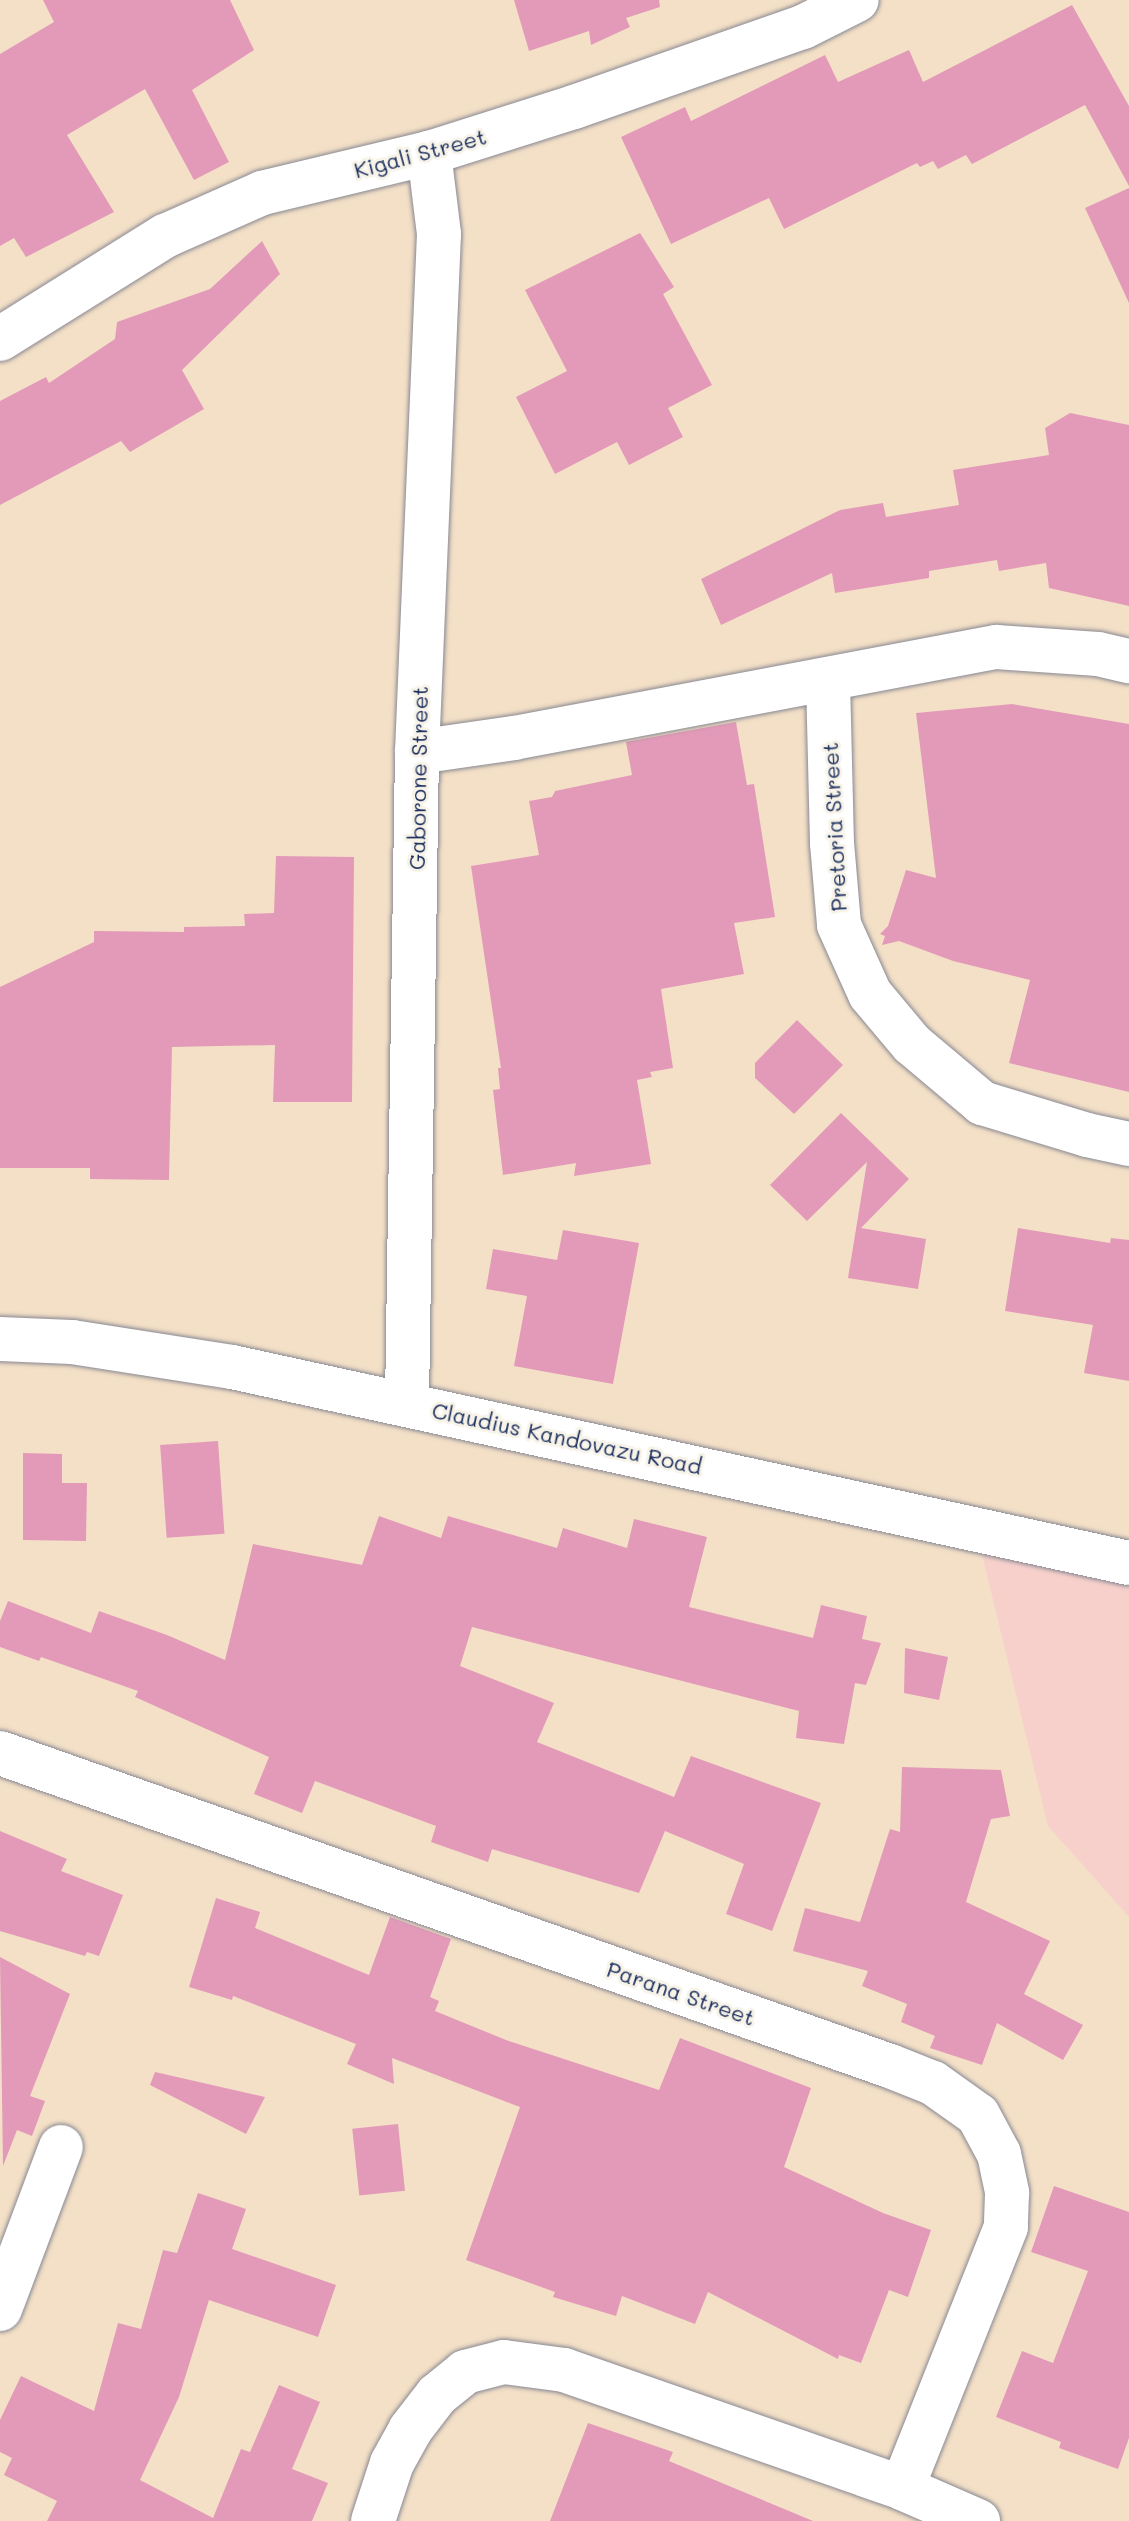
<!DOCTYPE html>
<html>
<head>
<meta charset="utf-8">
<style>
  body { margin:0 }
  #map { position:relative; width:1129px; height:2521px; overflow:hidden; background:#f4e0c7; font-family:Mali,sans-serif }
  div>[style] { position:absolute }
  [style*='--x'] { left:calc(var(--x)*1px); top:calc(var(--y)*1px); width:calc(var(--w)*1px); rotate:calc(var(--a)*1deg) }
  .built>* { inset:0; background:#f7d0cc }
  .building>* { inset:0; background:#e39ab9; transform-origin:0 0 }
  .roads { filter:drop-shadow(0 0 2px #888892) drop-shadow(0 0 2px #888892) }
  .minor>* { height:44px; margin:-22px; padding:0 22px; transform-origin:22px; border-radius:22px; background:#fff }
  .tertiary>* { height:44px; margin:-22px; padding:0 22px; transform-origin:22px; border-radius:22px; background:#fff }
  span { translate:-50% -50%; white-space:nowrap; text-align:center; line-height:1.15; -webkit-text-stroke:6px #f7f3e8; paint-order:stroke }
  .street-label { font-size:22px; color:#1b2f5e }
</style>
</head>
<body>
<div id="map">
  <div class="built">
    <i style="clip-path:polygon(976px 1530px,1129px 1552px,1129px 1917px,1048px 1826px)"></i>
  </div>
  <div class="building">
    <i style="clip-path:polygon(43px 0,230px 0,254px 50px,192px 90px,229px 162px,194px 180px,145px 89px,67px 135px,114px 212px,26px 257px,14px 238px,0 246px,0 54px,54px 22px)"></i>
    <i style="clip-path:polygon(514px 0,659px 0,660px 7px,626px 18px,630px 27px,591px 45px,589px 31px,529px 51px)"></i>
    <i style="clip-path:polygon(1072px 5px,1129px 106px,1129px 186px,1085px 105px,972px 164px,966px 155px,938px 169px,933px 161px,920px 167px,917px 163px,784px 229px,769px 198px,671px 244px,621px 137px,685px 107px,691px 121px,825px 55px,838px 82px,909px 50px,923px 82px)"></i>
    <i style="clip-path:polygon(1129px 188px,1129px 303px,1085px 208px)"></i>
    <i style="clip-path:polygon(640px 233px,674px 287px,663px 294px,712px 385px,668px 408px,683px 437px,629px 465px,617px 442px,555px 474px,516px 397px,567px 371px,525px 290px)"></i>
    <i style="clip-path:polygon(262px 241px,280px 274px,182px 370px,204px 409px,130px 452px,121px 441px,0 505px,0 401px,46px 377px,49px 383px,115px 339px,117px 322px,210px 289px)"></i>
    <i style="clip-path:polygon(1070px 413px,1129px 425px,1129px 606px,1049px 588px,1046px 563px,999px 571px,997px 560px,929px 571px,929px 578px,835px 593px,832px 573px,721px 625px,701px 579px,840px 510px,883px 503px,886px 517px,959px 505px,953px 470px,1049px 455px,1045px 428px)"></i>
    <i style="clip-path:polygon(1012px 704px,1129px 724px,1129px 1092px,1009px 1063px,1030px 980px,953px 961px,899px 941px,882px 945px,885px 936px,880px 934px,888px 926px,906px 870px,936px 878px,916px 713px)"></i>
    <i style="clip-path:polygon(736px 722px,747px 785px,754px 784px,775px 917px,734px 923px,744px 974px,661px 989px,673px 1068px,650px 1072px,652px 1077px,637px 1080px,651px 1164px,574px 1176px,576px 1163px,503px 1175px,493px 1090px,500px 1089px,498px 1068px,501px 1068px,471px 866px,539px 855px,529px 801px,552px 797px,555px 791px,632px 775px,626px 742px)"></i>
    <i style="clip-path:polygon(276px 856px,354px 857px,352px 1102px,273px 1102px,275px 1045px,172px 1047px,169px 1180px,90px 1179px,90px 1168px,0 1168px,0 987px,94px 942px,94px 931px,184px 932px,184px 927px,245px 926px,244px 914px,274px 913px)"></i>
    <i style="clip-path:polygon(797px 1020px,843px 1065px,794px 1114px,755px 1078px,755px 1063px)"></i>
    <i style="clip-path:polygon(841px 1113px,909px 1179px,861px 1228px,926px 1239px,918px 1289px,848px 1278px,867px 1162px,807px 1221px,770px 1185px)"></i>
    <i style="clip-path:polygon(1018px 1228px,1110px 1243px,1111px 1238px,1129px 1240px,1129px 1381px,1084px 1373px,1093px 1325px,1005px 1311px)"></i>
    <i style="clip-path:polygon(563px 1230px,639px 1243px,613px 1384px,514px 1366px,527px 1296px,486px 1289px,493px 1249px,557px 1260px)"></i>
    <i style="left:218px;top:1441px;width:93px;height:58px;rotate:86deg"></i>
    <i style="clip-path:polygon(23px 1453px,62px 1454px,62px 1483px,87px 1483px,86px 1541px,23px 1540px)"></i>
    <i style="clip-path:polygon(379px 1516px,441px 1538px,448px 1516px,557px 1548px,563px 1528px,627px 1548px,634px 1519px,707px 1537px,689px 1607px,813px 1638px,821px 1605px,867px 1616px,862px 1639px,881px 1643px,866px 1685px,855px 1683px,844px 1744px,796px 1738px,799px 1711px,472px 1627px,460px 1666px,554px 1703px,537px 1742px,674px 1797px,691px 1756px,821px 1803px,772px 1931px,726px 1914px,744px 1864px,665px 1831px,639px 1893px,492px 1849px,488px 1862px,431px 1842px,436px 1826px,315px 1781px,302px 1813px,254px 1794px,269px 1757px,135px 1697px,138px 1691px,41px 1657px,39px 1661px,0 1647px,0 1621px,8px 1601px,91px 1633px,99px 1611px,167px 1635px,225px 1660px,253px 1544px,362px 1565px)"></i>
    <i style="clip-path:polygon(905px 1648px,948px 1657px,939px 1700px,904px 1693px)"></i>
    <i style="clip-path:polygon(902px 1767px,1001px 1770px,1010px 1816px,991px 1819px,966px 1902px,1050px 1941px,1024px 1994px,1083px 2025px,1063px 2060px,997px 2023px,982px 2065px,930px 2048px,935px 2036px,901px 2022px,907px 2004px,862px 1986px,868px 1971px,793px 1951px,805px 1908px,860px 1922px,890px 1829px,900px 1832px)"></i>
    <i style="clip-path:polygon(0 1831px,67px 1859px,61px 1871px,123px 1895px,99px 1956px,87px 1952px,85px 1956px,0 1931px)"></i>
    <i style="clip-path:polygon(216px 1898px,260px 1912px,255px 1928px,369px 1975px,390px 1917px,451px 1939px,430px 1997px,439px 2001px,435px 2011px,506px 2040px,659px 2090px,680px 2038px,811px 2088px,784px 2167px,883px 2213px,931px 2230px,908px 2297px,889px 2290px,861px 2363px,839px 2355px,838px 2359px,708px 2292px,695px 2324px,622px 2296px,616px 2316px,553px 2297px,555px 2292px,466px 2260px,520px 2107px,392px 2058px,394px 2084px,347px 2064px,356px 2044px,233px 1996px,232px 2000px,189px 1987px)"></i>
    <i style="clip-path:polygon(0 1957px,70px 1994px,30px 2096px,45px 2101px,32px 2136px,17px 2130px,3px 2166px)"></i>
    <i style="clip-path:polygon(155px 2072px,265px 2097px,246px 2134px,150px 2085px)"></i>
    <i style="left:398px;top:2124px;width:67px;height:46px;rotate:84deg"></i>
    <i style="clip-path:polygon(1054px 2186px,1129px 2212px,1129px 2438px,1118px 2469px,1059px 2448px,1061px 2442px,996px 2417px,1022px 2351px,1053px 2363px,1088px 2271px,1031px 2252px)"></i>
    <i style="clip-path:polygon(198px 2193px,246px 2209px,232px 2249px,336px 2285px,318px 2337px,209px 2300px,179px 2397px,140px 2480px,213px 2518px,241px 2449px,250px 2452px,279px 2385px,320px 2402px,292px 2469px,328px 2483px,312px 2521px,47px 2521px,57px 2501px,4px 2475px,12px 2458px,0 2452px,0 2420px,21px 2376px,94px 2411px,118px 2323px,141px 2329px,163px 2250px,177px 2253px)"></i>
    <i style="clip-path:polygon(588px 2423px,673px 2452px,669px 2461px,813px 2521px,550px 2521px)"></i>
  </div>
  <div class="roads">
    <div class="minor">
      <i style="--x:0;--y:339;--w:195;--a:-32"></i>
      <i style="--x:165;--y:236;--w:106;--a:-23.9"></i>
      <i style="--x:262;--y:193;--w:172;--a:-13.5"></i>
      <i style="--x:429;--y:153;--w:152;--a:-17.6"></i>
      <i style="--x:574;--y:107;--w:243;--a:-19.3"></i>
      <i style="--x:803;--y:27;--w:60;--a:-26.6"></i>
      <i style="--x:828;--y:680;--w:163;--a:88.6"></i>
      <i style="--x:832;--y:843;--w:82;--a:85.1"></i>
      <i style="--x:839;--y:925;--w:76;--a:65.8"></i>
      <i style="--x:870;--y:994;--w:65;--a:50"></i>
      <i style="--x:912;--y:1044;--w:92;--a:40.1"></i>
      <i style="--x:982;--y:1103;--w:110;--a:16.9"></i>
      <i style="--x:1087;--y:1135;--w:43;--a:12.1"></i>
      <i style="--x:417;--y:752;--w:98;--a:-8.2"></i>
      <i style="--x:514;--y:738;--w:491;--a:-10.7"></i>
      <i style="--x:996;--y:647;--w:102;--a:3.9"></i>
      <i style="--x:1098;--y:654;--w:32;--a:13"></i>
      <i style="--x:407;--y:1403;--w:651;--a:-89.12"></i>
      <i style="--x:417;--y:752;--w:518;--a:-87.57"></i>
      <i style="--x:439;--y:234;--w:82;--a:-97"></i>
      <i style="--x:0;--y:1753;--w:943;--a:19.38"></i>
      <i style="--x:890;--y:2066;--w:46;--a:21.6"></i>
      <i style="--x:933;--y:2083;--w:55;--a:35.4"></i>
      <i style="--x:978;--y:2115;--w:44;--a:61.7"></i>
      <i style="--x:999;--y:2154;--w:40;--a:78"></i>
      <i style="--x:1007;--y:2193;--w:34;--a:92"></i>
      <i style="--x:1006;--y:2227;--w:281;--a:111.7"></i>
      <i style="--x:0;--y:2309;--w:173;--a:-69.4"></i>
      <i style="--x:373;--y:2521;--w:61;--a:-71.9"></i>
      <i style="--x:392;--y:2463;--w:38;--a:-61"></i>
      <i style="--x:410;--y:2430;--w:44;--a:-52.4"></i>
      <i style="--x:437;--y:2395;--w:36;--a:-39"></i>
      <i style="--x:465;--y:2372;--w:40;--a:-14.4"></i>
      <i style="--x:504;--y:2362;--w:61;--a:7.6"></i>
      <i style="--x:564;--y:2370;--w:358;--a:19.2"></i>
      <i style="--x:902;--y:2488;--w:83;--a:23.5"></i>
    </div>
    <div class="tertiary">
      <i style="--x:0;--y:1339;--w:72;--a:2.4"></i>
      <i style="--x:72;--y:1342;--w:162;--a:8.9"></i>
      <i style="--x:232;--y:1367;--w:918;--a:12.33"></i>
    </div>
  </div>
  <div class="street-label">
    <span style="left:420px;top:153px;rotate:-15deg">Kigali Street</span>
    <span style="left:418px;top:778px;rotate:-89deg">Gaborone Street</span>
    <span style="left:834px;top:827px;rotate:-93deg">Pretoria Street</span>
    <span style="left:567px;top:1438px;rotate:12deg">Claudius Kandovazu Road</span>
    <span style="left:681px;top:1993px;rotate:19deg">Parana Street</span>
  </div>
</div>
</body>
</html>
